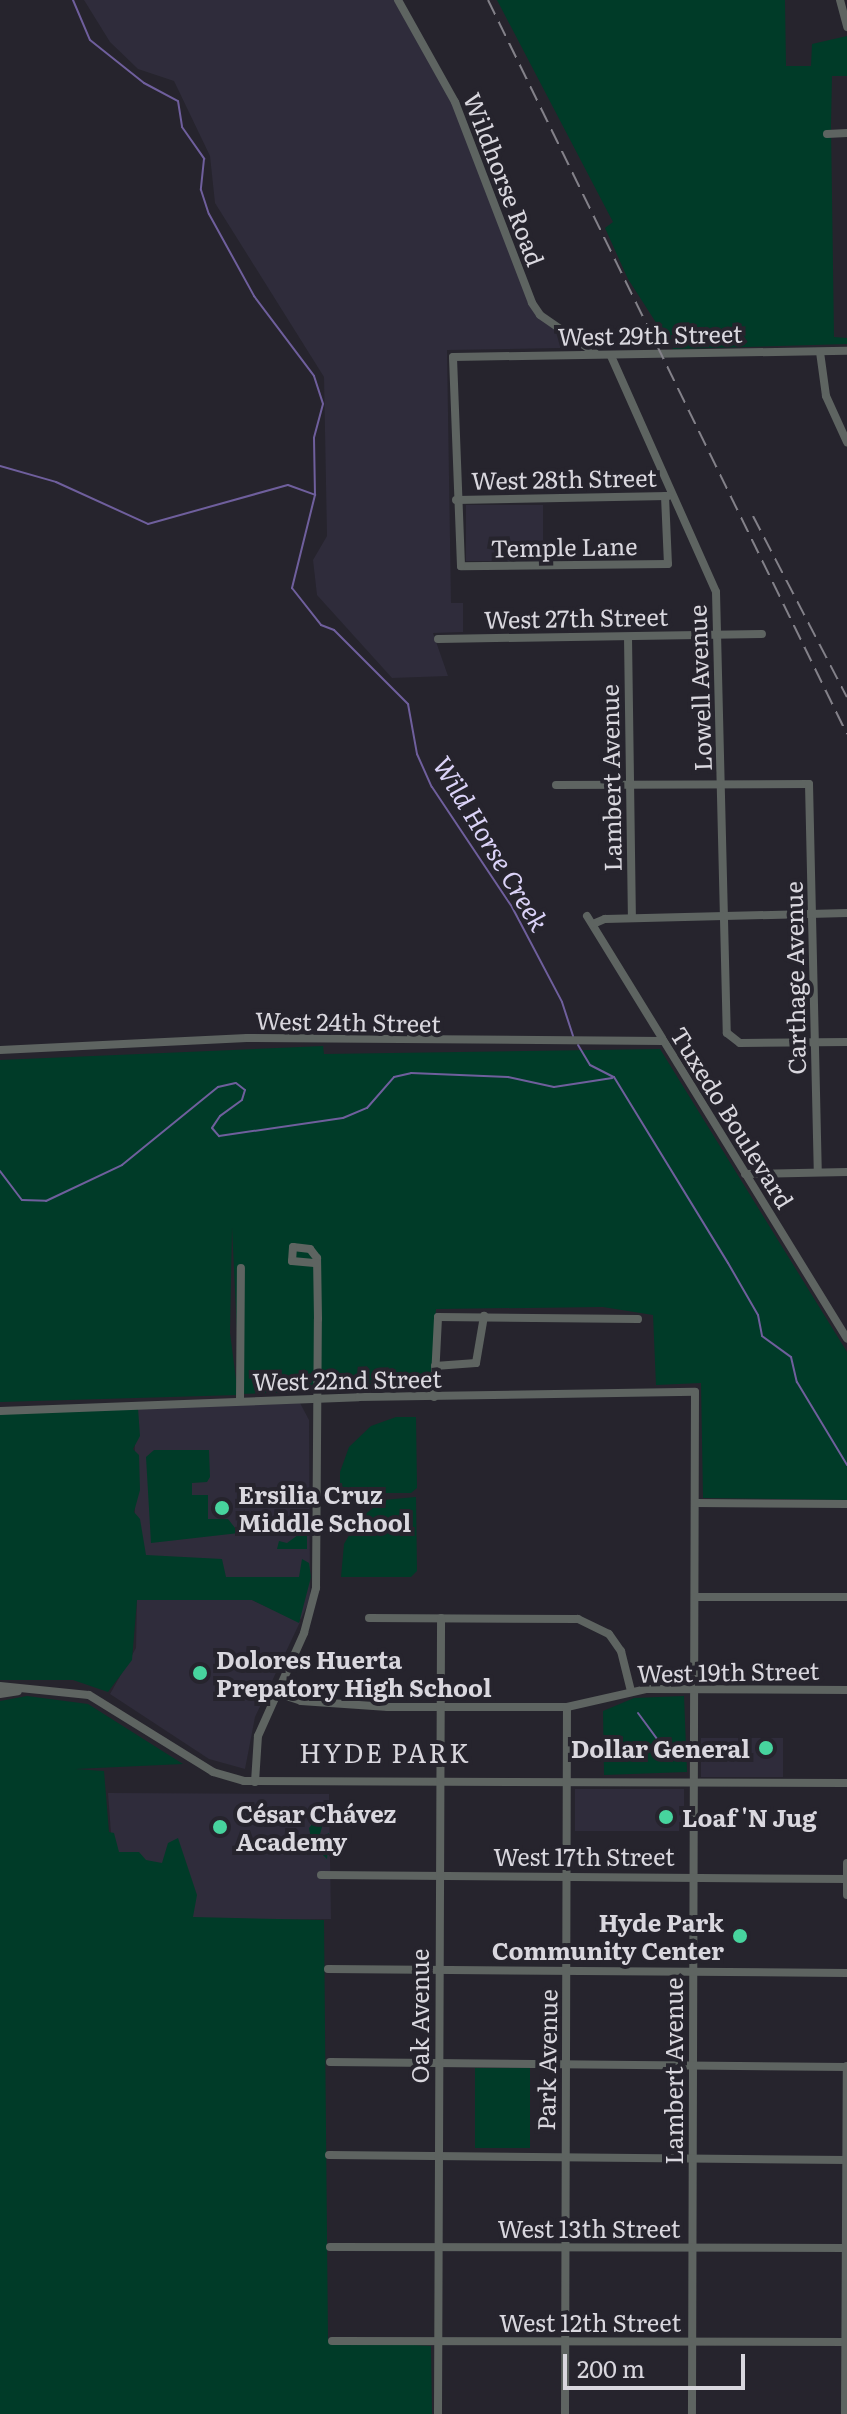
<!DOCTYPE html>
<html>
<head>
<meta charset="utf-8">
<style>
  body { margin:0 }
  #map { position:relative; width:847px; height:2414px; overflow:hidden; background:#26242d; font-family:Literata,serif }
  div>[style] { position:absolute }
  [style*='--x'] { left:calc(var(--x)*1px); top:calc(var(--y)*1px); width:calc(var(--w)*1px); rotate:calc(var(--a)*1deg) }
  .built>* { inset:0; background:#2f2c3b; transform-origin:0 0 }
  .green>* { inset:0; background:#003b28; transform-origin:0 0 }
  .stream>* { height:2px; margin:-1px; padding:0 1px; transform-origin:1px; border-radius:1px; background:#6f5f9d }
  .minor>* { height:8px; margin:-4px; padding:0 4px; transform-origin:4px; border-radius:4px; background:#5e6461 }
  .rail>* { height:2px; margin-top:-1px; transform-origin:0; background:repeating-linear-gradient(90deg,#838189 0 16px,transparent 0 24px) }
  .dots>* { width:22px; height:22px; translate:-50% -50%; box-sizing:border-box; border:4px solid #26242d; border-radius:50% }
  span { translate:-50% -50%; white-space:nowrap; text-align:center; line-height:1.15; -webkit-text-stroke:8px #26242d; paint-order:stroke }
  .street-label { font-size:24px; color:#d9d7de }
  .poi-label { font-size:24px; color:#d9d7de; font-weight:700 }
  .left { translate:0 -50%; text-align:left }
  .right { translate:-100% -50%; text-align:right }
  .water-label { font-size:26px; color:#dad2f7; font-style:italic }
  .neighbourhood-label { font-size:26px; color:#d9d7de; letter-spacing:2px }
  .scale { position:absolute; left:563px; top:2354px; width:182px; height:36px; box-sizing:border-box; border:4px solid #d9d7de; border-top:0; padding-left:10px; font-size:24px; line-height:28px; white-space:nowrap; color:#d9d7de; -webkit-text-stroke:6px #26242d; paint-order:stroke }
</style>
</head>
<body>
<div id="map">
  <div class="built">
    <i style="clip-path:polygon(84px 0,396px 0,443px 78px,540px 315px,566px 339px,560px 348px,447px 350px,451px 603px,463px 603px,463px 632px,433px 633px,448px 676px,392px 678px,317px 595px,313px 560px,327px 536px,324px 377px,215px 203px,210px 156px,174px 81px,138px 69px,110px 42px)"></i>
    <i style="left:543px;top:505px;width:56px;height:77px;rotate:90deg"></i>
    <i style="clip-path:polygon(300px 1403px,309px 1420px,310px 1599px,301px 1619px,251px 1596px,135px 1597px,135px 1409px)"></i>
    <i style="clip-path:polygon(137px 1600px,252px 1600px,300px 1622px,255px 1717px,245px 1769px,209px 1759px,110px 1694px,136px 1648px)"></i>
    <i style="left:701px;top:1738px;width:82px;height:39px"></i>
    <i style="left:575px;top:1789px;width:109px;height:42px"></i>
    <i style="clip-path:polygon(108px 1793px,329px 1794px,331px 1919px,190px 1921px,113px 1860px)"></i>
  </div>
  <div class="green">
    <i style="clip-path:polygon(497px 0,785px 0,786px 66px,811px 66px,812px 44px,847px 36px,847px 76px,832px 76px,831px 126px,834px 337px,847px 338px,847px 344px,673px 349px,628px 279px,605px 228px,613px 222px)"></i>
    <i style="clip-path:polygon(323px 1046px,324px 1054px,660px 1049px,847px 1352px,847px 1500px,703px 1498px,701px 1383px,656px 1385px,653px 1315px,603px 1307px,436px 1309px,430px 1387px,240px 1394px,232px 1227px,230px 1333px,238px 1395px,0 1402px,0 1060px)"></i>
    <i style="clip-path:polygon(138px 1408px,140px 1436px,133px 1449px,139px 1455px,140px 1490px,134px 1512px,140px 1519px,146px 1555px,222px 1559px,226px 1577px,299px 1577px,302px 1559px,309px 1563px,311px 1577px,299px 1623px,252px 1600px,137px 1600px,132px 1660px,108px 1692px,73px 1680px,0 1680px,0 1413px)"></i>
    <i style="clip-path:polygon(396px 1417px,416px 1417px,417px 1488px,411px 1493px,340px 1493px,340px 1472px,349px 1447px,371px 1426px)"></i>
    <i style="clip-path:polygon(154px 1450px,209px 1450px,210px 1477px,207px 1482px,192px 1483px,192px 1495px,208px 1495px,208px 1519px,228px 1519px,239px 1533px,151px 1543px,146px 1457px)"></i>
    <i style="clip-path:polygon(416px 1497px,417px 1571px,411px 1577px,341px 1577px,344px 1544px,358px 1520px,383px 1500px)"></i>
    <i style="clip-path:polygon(292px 1513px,307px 1514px,307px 1549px,277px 1549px,279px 1541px,287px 1543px,298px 1535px)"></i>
    <i style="clip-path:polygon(27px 1696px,88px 1704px,183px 1764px,75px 1769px,104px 1771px,109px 1832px,114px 1833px,119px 1852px,139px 1852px,146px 1860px,162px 1863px,168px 1843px,178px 1838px,197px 1895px,193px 1917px,324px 1920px,328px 2340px,431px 2346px,432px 2414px,0 2414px,0 1701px)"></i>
    <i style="clip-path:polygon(684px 1696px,687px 1772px,604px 1775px,603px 1711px,634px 1698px)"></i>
    <i style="clip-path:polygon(317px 1818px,323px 1823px,319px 1838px,329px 1833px,327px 1859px,312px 1844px,309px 1828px)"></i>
    <i style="left:475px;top:2068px;width:55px;height:80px"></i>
  </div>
  <div class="stream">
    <i style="--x:73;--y:0;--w:43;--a:67"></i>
    <i style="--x:90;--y:40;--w:69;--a:38.5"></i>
    <i style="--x:144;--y:83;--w:38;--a:28"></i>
    <i style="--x:178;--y:101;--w:26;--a:81"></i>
    <i style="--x:182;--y:127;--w:39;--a:55"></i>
    <i style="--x:204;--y:159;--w:31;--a:96"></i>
    <i style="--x:201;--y:190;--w:25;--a:72"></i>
    <i style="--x:209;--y:214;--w:94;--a:61.2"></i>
    <i style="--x:254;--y:296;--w:100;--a:53.1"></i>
    <i style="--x:314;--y:376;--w:29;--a:72"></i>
    <i style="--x:323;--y:404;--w:35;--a:105"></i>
    <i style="--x:314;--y:438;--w:57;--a:89"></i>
    <i style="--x:315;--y:495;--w:96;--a:103.9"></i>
    <i style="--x:292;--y:588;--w:47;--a:51.9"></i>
    <i style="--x:321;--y:625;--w:14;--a:21"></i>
    <i style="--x:334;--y:630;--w:105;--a:45"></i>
    <i style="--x:408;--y:704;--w:51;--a:79.8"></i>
    <i style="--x:417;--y:754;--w:36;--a:66"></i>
    <i style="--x:432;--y:787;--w:144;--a:56.3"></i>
    <i style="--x:512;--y:907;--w:107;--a:62.2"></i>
    <i style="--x:562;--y:1002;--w:36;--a:72"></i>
    <i style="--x:0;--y:466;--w:58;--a:15.9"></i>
    <i style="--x:56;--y:482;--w:101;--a:24.5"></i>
    <i style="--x:148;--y:524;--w:145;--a:-15.6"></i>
    <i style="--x:288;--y:485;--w:29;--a:20"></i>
    <i style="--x:578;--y:1045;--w:23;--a:59"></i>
    <i style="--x:590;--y:1065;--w:27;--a:27"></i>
    <i style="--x:614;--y:1077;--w:218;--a:58.5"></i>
    <i style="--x:728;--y:1263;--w:60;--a:60"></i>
    <i style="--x:758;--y:1315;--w:21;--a:79"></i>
    <i style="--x:762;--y:1336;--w:36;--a:36"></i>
    <i style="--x:791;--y:1357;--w:26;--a:77"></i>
    <i style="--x:797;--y:1382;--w:97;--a:58.9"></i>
    <i style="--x:0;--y:1171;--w:36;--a:53"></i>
    <i style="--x:22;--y:1200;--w:24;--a:2"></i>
    <i style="--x:46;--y:1201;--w:84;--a:-25.3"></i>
    <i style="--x:122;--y:1165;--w:124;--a:-39.1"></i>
    <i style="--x:218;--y:1087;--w:18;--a:-13"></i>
    <i style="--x:236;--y:1083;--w:11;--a:38"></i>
    <i style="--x:245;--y:1090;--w:10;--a:107"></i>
    <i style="--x:242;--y:1100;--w:27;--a:144"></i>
    <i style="--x:220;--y:1116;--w:14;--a:124"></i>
    <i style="--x:212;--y:1128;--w:11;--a:49"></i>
    <i style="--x:219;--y:1136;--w:125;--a:-8.3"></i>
    <i style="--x:343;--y:1118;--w:26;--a:-23"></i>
    <i style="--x:367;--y:1108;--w:41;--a:-48.9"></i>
    <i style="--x:394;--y:1077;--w:17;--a:-13"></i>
    <i style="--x:411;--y:1073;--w:97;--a:2.4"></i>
    <i style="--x:508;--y:1077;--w:47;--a:12.3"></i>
    <i style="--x:554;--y:1087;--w:59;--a:-8.8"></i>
    <i style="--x:638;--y:1713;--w:56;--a:53.7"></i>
  </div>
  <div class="minor">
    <i style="--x:398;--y:0;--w:117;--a:60.8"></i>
    <i style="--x:455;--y:102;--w:215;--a:69"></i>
    <i style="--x:532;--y:303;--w:14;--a:56"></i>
    <i style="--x:540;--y:315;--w:67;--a:34.6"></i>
    <i style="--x:840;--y:0;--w:28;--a:75"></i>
    <i style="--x:827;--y:134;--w:20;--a:-3"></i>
    <i style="--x:820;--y:352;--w:44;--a:82.2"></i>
    <i style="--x:826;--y:396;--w:51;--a:65.5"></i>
    <i style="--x:611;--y:356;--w:258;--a:66"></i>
    <i style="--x:716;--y:592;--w:441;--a:88.6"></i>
    <i style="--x:727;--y:1033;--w:16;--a:38"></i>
    <i style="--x:740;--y:1043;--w:107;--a:-0.5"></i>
    <i style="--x:665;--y:496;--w:68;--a:87.5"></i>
    <i style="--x:668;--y:564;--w:207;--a:179.4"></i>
    <i style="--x:461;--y:566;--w:209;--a:-92.2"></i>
    <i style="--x:453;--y:357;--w:394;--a:-0.9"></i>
    <i style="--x:456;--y:500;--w:212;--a:-1.1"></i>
    <i style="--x:628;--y:637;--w:281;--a:89.2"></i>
    <i style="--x:438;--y:639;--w:324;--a:-0.9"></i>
    <i style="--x:556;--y:785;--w:253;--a:-0.2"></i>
    <i style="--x:809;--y:784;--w:388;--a:88.7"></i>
    <i style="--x:587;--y:916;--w:496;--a:58.4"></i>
    <i style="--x:593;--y:924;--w:13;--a:-23"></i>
    <i style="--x:605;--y:919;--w:242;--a:-1.4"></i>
    <i style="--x:0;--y:1050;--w:247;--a:-2.8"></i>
    <i style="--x:247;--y:1038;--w:416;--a:0.4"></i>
    <i style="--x:745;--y:1174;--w:102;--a:-1.1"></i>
    <i style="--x:435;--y:1366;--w:41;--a:-4.2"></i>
    <i style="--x:476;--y:1363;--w:48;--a:-80.3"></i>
    <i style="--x:434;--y:1397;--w:80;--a:-87.1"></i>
    <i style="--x:438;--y:1317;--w:200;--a:0.6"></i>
    <i style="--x:240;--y:1401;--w:133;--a:-89.6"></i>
    <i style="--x:0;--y:1411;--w:359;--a:-2.2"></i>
    <i style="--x:359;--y:1397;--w:336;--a:-0.9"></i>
    <i style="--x:695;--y:1392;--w:1022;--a:90.17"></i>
    <i style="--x:695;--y:1503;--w:152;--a:0.4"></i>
    <i style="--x:695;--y:1597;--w:152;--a:0"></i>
    <i style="--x:369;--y:1618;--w:209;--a:0.3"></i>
    <i style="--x:578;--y:1619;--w:34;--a:26"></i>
    <i style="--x:609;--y:1634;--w:21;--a:55"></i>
    <i style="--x:621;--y:1651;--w:41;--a:76"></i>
    <i style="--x:0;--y:1686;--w:89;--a:5.8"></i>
    <i style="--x:89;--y:1695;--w:146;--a:31.8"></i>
    <i style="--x:213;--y:1772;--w:32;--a:16"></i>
    <i style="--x:244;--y:1781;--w:603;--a:0.19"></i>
    <i style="--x:277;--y:1693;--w:25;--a:18"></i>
    <i style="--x:301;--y:1701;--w:87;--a:3.9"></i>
    <i style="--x:388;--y:1707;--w:179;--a:0"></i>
    <i style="--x:567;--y:1707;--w:82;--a:-12.7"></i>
    <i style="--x:647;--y:1689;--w:200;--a:0.3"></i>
    <i style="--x:0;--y:1694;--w:18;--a:-9"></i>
    <i style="--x:255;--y:1782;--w:46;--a:-86.3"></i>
    <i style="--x:258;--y:1736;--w:113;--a:-65.9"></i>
    <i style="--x:304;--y:1633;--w:47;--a:-75.1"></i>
    <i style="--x:316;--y:1588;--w:269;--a:-89.6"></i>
    <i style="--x:318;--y:1319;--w:61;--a:-90.9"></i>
    <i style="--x:317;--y:1258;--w:11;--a:-128"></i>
    <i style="--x:310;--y:1249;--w:17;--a:-173"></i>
    <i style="--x:293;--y:1247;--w:14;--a:94"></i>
    <i style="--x:292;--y:1261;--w:25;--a:5"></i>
    <i style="--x:847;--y:1863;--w:32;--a:90"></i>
    <i style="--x:321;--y:1875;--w:526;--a:0.44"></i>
    <i style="--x:328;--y:1969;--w:519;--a:0.44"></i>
    <i style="--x:330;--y:2062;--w:517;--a:0.55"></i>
    <i style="--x:329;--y:2155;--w:518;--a:0.55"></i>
    <i style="--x:330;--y:2247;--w:517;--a:0.11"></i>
    <i style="--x:332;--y:2341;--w:515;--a:0.11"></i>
    <i style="--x:438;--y:2414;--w:796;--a:-89.78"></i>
    <i style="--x:565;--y:2414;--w:707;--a:-89.84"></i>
    <i style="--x:845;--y:2414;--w:348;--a:-89.7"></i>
  </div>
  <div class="rail">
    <i style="--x:488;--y:0;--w:817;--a:63.94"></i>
    <i style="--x:753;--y:516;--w:204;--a:62.6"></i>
  </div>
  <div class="dots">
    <i style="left:222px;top:1508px;background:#47d49e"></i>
    <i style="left:200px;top:1673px;background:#47d49e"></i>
    <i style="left:766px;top:1748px;background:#47d49e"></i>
    <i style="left:666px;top:1817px;background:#47d49e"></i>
    <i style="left:220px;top:1827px;background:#47d49e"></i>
    <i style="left:740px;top:1936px;background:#47d49e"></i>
  </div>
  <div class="street-label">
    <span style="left:505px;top:179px;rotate:69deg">Wildhorse Road</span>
    <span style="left:650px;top:334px;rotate:-1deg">West 29th Street</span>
    <span style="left:564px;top:478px;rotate:-1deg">West 28th Street</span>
    <span style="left:564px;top:546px;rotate:-1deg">Temple Lane</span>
    <span style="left:576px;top:617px;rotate:-1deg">West 27th Street</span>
    <span style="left:699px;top:688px;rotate:-92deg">Lowell Avenue</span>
    <span style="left:610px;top:778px;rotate:-91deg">Lambert Avenue</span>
    <span style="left:794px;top:978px;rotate:-91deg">Carthage Avenue</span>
    <span style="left:348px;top:1021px;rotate:1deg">West 24th Street</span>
    <span style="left:733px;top:1117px;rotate:58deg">Tuxedo Boulevard</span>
    <span style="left:347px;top:1379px;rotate:-1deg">West 22nd Street</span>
    <span style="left:728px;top:1671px;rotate:-1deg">West 19th Street</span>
    <span style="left:584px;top:1856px">West 17th Street</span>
    <span style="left:419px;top:2016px;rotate:-90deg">Oak Avenue</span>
    <span style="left:546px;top:2060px;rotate:-89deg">Park Avenue</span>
    <span style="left:673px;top:2071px;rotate:-90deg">Lambert Avenue</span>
    <span style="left:589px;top:2228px">West 13th Street</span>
    <span style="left:590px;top:2322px">West 12th Street</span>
  </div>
  <div class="poi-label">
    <span class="left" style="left:238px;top:1508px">Ersilia Cruz<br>Middle School</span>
    <span class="left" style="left:216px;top:1673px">Dolores Huerta<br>Prepatory High School</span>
    <span class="right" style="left:750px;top:1748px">Dollar General</span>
    <span class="left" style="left:236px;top:1827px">César Chávez<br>Academy</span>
    <span class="left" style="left:682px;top:1817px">Loaf 'N Jug</span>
    <span class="right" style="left:724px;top:1936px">Hyde Park<br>Community Center</span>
  </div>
  <div class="water-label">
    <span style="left:492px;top:843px;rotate:59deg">Wild Horse Creek</span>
  </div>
  <div class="neighbourhood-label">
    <span style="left:385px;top:1752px">HYDE PARK</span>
  </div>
  <div class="scale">200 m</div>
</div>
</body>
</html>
